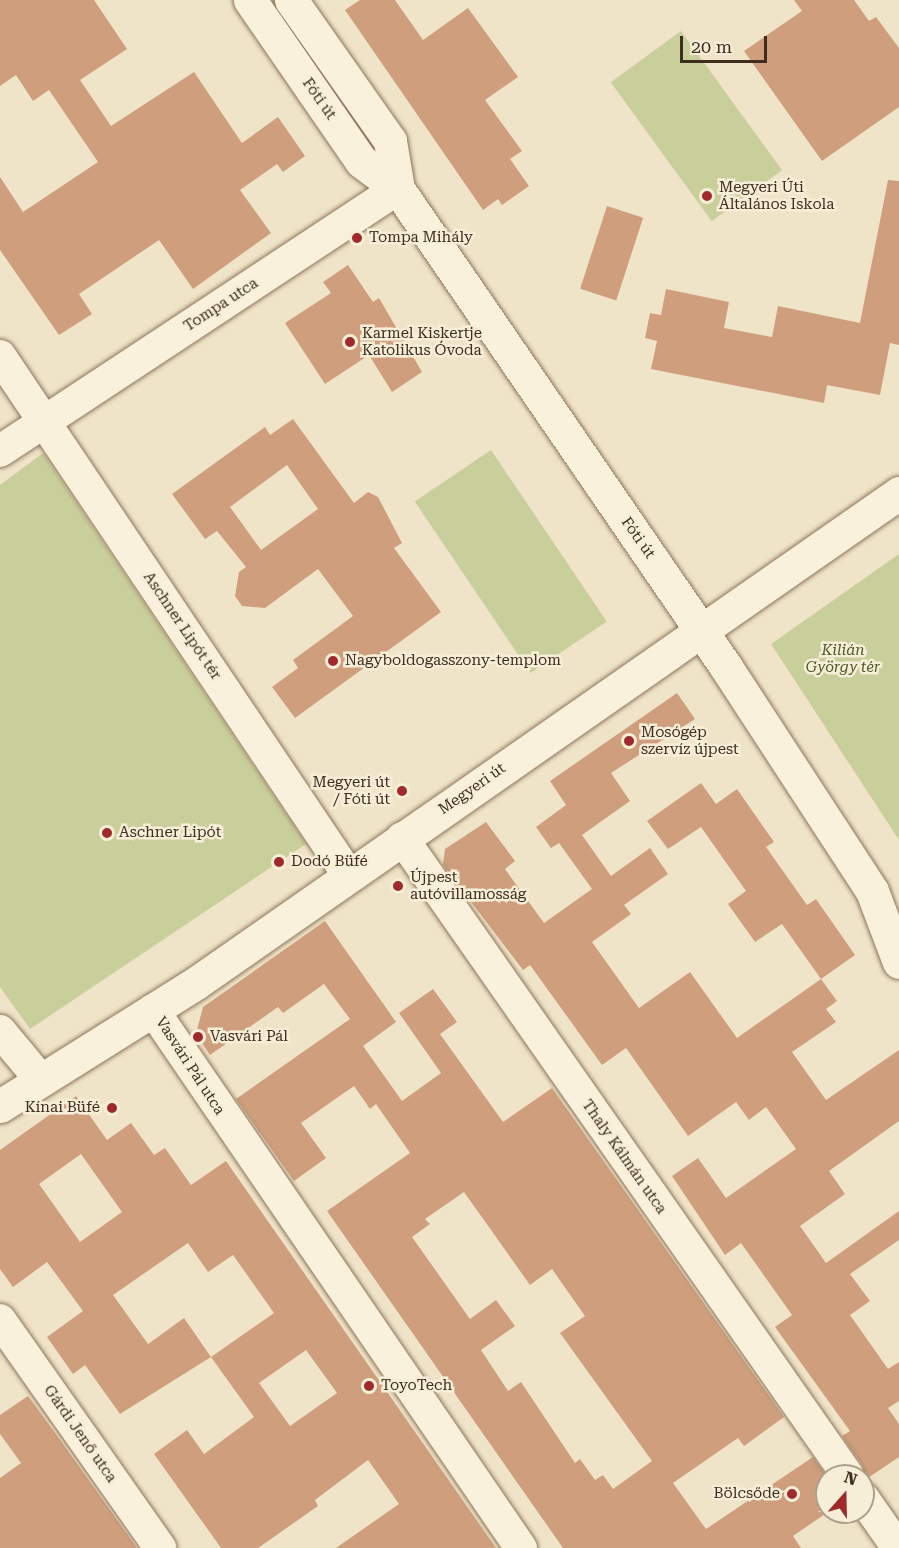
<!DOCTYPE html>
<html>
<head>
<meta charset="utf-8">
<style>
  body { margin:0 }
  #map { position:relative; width:899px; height:1548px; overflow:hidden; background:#f0e4c8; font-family:"Roboto Serif",serif }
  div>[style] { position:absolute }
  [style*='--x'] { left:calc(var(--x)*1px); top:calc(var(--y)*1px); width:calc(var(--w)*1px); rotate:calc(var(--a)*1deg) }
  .green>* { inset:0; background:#c9cf9b; transform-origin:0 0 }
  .building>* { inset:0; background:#cf9f7d; transform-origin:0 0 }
  .roads { filter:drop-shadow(0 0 2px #8d765c) drop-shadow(0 0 2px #8d765c) }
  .street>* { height:32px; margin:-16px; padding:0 16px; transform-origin:16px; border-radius:16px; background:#faf1dc }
  .secondary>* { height:33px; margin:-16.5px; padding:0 16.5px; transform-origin:16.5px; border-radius:16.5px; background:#faf1dc }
  .dots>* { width:16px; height:16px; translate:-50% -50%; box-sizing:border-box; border:3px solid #f7eed8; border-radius:50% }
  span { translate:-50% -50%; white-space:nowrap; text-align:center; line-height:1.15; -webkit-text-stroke:5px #f7eed8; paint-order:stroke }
  .street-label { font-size:15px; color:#3d2e20 }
  .poi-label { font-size:15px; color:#3d2e20 }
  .left { translate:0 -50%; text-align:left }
  .right { translate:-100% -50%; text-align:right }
  .park-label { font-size:15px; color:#4d5a26; font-style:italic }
  .north { position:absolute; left:815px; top:1464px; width:60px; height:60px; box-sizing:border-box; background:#f7eed8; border:2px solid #ada18e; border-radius:50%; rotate:20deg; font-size:16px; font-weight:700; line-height:24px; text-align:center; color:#3d2e20 }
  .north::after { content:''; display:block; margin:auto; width:21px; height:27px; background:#9e2a2b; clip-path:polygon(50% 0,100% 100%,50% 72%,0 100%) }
  .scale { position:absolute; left:680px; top:36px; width:87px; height:27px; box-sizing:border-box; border:3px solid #3d2e20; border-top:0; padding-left:8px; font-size:18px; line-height:21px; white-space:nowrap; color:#3d2e20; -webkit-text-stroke:4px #f7eed8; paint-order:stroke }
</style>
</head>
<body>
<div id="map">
  <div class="green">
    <i style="left:681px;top:31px;width:172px;height:87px;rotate:54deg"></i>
    <i style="left:491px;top:450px;width:207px;height:92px;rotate:56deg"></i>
    <i style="clip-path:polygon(43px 453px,306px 844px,30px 1029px,0 987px,0 485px)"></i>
    <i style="clip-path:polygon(899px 554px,899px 840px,771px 644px)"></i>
  </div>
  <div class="building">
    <i style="clip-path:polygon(0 0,94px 0,127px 49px,80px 80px,111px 126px,194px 72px,242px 143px,278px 117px,305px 156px,283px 172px,277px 164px,240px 190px,271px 233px,193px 289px,159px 240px,79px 294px,92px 314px,59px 335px,0 250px,0 177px,23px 212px,98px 162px,49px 90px,33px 101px,16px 75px,0 86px)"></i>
    <i style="clip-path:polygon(360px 0,395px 0,423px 40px,468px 8px,518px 77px,485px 100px,522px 151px,510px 159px,529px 186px,502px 205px,498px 199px,483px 210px,345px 10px)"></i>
    <i style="clip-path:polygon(794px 0,854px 0,869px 21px,876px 17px,899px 48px,899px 107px,822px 161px,744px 51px,802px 11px)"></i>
    <i style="clip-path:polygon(888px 180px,899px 181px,899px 345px,890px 343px,880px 395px,827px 385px,824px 403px,651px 369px,657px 341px,645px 338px,650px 313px,661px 315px,666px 289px,729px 302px,724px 328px,772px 337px,778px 306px,860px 323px)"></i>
    <i style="left:607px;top:206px;width:38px;height:87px;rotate:18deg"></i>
    <i style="clip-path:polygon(348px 265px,373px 302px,379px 298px,422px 372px,392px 392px,369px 355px,325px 384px,285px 323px,331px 293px,323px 282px)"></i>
    <i style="clip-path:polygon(evenodd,293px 419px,354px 503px,368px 492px,378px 497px,402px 543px,394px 548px,441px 612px,295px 718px,272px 687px,298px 668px,293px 660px,353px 616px,318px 569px,265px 608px,242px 606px,235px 596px,239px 572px,246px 567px,217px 531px,205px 539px,172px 494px,265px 427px,270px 435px,293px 419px,287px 465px,318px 509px,261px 550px,230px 507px,287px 465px)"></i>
    <i style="clip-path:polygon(677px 693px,695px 719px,611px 773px,630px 801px,582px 835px,611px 876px,650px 848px,668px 874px,624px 905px,631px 914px,592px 942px,639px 1008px,690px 972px,737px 1038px,821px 979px,837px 1001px,826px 1009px,836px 1022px,792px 1052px,826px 1100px,899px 1050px,899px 1121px,829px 1171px,845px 1194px,800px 1226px,826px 1263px,899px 1211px,899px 1240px,850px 1274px,870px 1301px,850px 1315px,888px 1369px,899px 1362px,899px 1401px,888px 1408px,899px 1424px,899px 1457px,865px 1480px,863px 1466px,842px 1436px,850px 1431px,775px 1327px,792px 1315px,741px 1243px,725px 1255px,672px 1176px,698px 1158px,726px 1198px,796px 1149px,766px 1107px,749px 1120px,736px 1102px,688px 1136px,626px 1048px,602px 1065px,530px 965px,523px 970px,443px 865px,445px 849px,486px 822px,515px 861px,505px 869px,544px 923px,592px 889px,559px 843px,551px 848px,536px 827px,566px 805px,550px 781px)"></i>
    <i style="clip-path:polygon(701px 783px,716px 804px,737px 789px,774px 842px,766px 847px,807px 905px,816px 899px,855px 955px,821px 979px,782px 924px,755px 942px,728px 904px,746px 891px,701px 827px,668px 849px,647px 821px)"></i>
    <i style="clip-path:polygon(evenodd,325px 921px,396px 1022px,363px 1046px,402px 1101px,441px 1073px,399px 1013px,433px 989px,457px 1022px,440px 1034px,503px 1122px,552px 1088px,784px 1417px,744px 1446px,738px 1438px,673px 1483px,706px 1529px,813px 1457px,827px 1477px,827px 1506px,818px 1512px,828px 1512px,793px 1536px,801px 1548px,563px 1548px,327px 1211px,410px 1153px,376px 1104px,370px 1109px,354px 1086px,301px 1123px,326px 1158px,294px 1181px,236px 1099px,350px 1019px,324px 984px,283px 1013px,278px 1007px,210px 1055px,196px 1034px,203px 1007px,325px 921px,464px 1192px,530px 1285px,552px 1269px,585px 1316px,560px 1333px,652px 1461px,613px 1489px,603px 1475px,595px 1480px,580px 1459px,575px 1463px,521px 1382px,508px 1391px,481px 1350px,515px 1326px,496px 1300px,470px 1319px,412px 1237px,430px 1224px,425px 1219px,464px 1192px)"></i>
    <i style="clip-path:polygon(evenodd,76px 1096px,107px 1140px,131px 1123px,154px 1155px,165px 1148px,191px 1185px,226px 1161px,496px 1548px,336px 1548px,399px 1504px,368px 1460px,315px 1500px,318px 1506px,258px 1548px,221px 1548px,154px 1454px,187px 1430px,204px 1454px,254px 1417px,211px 1357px,120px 1414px,85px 1365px,73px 1374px,47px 1337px,83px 1311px,47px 1262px,13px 1287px,0 1269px,0 1150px,76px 1096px,81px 1154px,122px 1212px,80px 1242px,39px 1184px,81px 1154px,76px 1096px,188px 1243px,208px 1272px,233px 1255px,274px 1313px,211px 1357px,184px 1318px,148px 1344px,113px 1295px,188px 1243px,76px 1096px,306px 1350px,337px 1393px,290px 1426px,259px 1383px,306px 1350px)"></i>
    <i style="clip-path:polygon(28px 1396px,58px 1437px,137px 1548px,0 1548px,0 1478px,21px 1463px,0 1434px,0 1415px)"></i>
  </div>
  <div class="roads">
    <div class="street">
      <i style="--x:0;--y:356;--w:626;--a:56.13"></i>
      <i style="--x:0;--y:451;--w:476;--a:-33.4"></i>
      <i style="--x:402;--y:838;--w:778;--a:55.04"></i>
      <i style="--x:153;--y:1010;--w:652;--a:55.63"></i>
      <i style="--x:0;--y:1031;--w:62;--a:50.2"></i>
      <i style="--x:0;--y:1320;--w:279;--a:54.9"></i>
      <i style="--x:863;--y:1498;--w:61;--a:55"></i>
    </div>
    <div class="secondary">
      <i style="--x:250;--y:0;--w:196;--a:55.4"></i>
      <i style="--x:361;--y:161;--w:46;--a:37.1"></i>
      <i style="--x:398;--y:189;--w:580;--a:55.54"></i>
      <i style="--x:726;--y:667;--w:267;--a:56.9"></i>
      <i style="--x:872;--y:891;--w:76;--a:69.2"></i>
      <i style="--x:291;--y:0;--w:172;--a:54.9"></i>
      <i style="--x:390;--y:141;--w:49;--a:80.5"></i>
      <i style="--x:0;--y:1106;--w:231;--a:-32.1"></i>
      <i style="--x:196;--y:983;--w:857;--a:-34.88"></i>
    </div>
  </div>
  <div class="dots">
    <i style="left:707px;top:196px;background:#9e2a2b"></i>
    <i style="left:357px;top:238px;background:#9e2a2b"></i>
    <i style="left:350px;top:342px;background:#9e2a2b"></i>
    <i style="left:333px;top:661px;background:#9e2a2b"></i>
    <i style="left:629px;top:741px;background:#9e2a2b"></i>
    <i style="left:402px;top:791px;background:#9e2a2b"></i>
    <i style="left:107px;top:833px;background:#9e2a2b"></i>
    <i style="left:279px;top:862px;background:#9e2a2b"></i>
    <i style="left:398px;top:886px;background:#9e2a2b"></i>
    <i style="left:198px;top:1037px;background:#9e2a2b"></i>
    <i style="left:112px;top:1108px;background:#9e2a2b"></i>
    <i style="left:369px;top:1386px;background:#9e2a2b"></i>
    <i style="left:792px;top:1494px;background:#9e2a2b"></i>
  </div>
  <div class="street-label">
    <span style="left:319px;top:99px;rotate:55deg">Fóti út</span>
    <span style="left:221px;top:305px;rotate:-33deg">Tompa utca</span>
    <span style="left:638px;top:538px;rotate:55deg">Fóti út</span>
    <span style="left:182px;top:626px;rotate:56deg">Aschner Lipót tér</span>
    <span style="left:472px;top:789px;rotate:-35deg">Megyeri út</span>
    <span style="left:190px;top:1066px;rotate:57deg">Vasvári Pál utca</span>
    <span style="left:624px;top:1157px;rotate:55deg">Thaly Kálmán utca</span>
    <span style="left:80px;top:1434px;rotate:55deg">Gárdi Jenő utca</span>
  </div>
  <div class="poi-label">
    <span class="left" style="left:719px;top:196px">Megyeri Úti<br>Általános Iskola</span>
    <span class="left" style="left:369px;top:238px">Tompa Mihály</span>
    <span class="left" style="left:362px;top:342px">Karmel Kiskertje<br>Katolikus Óvoda</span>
    <span class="left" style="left:345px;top:661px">Nagyboldogasszony-templom</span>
    <span class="left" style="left:641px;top:741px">Mosógép<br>szervíz újpest</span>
    <span class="right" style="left:390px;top:791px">Megyeri út<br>/ Fóti út</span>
    <span class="left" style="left:119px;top:833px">Aschner Lipót</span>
    <span class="left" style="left:291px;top:862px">Dodó Büfé</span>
    <span class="left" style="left:410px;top:886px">Újpest<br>autóvillamosság</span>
    <span class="left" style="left:210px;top:1037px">Vasvári Pál</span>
    <span class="right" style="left:100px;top:1108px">Kínai Büfé</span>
    <span class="left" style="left:381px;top:1386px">ToyoTech</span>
    <span class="right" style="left:780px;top:1494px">Bölcsőde</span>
  </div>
  <div class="park-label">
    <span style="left:843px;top:659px">Kilián<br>György tér</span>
  </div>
  <div class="north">N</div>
  <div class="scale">20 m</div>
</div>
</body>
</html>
